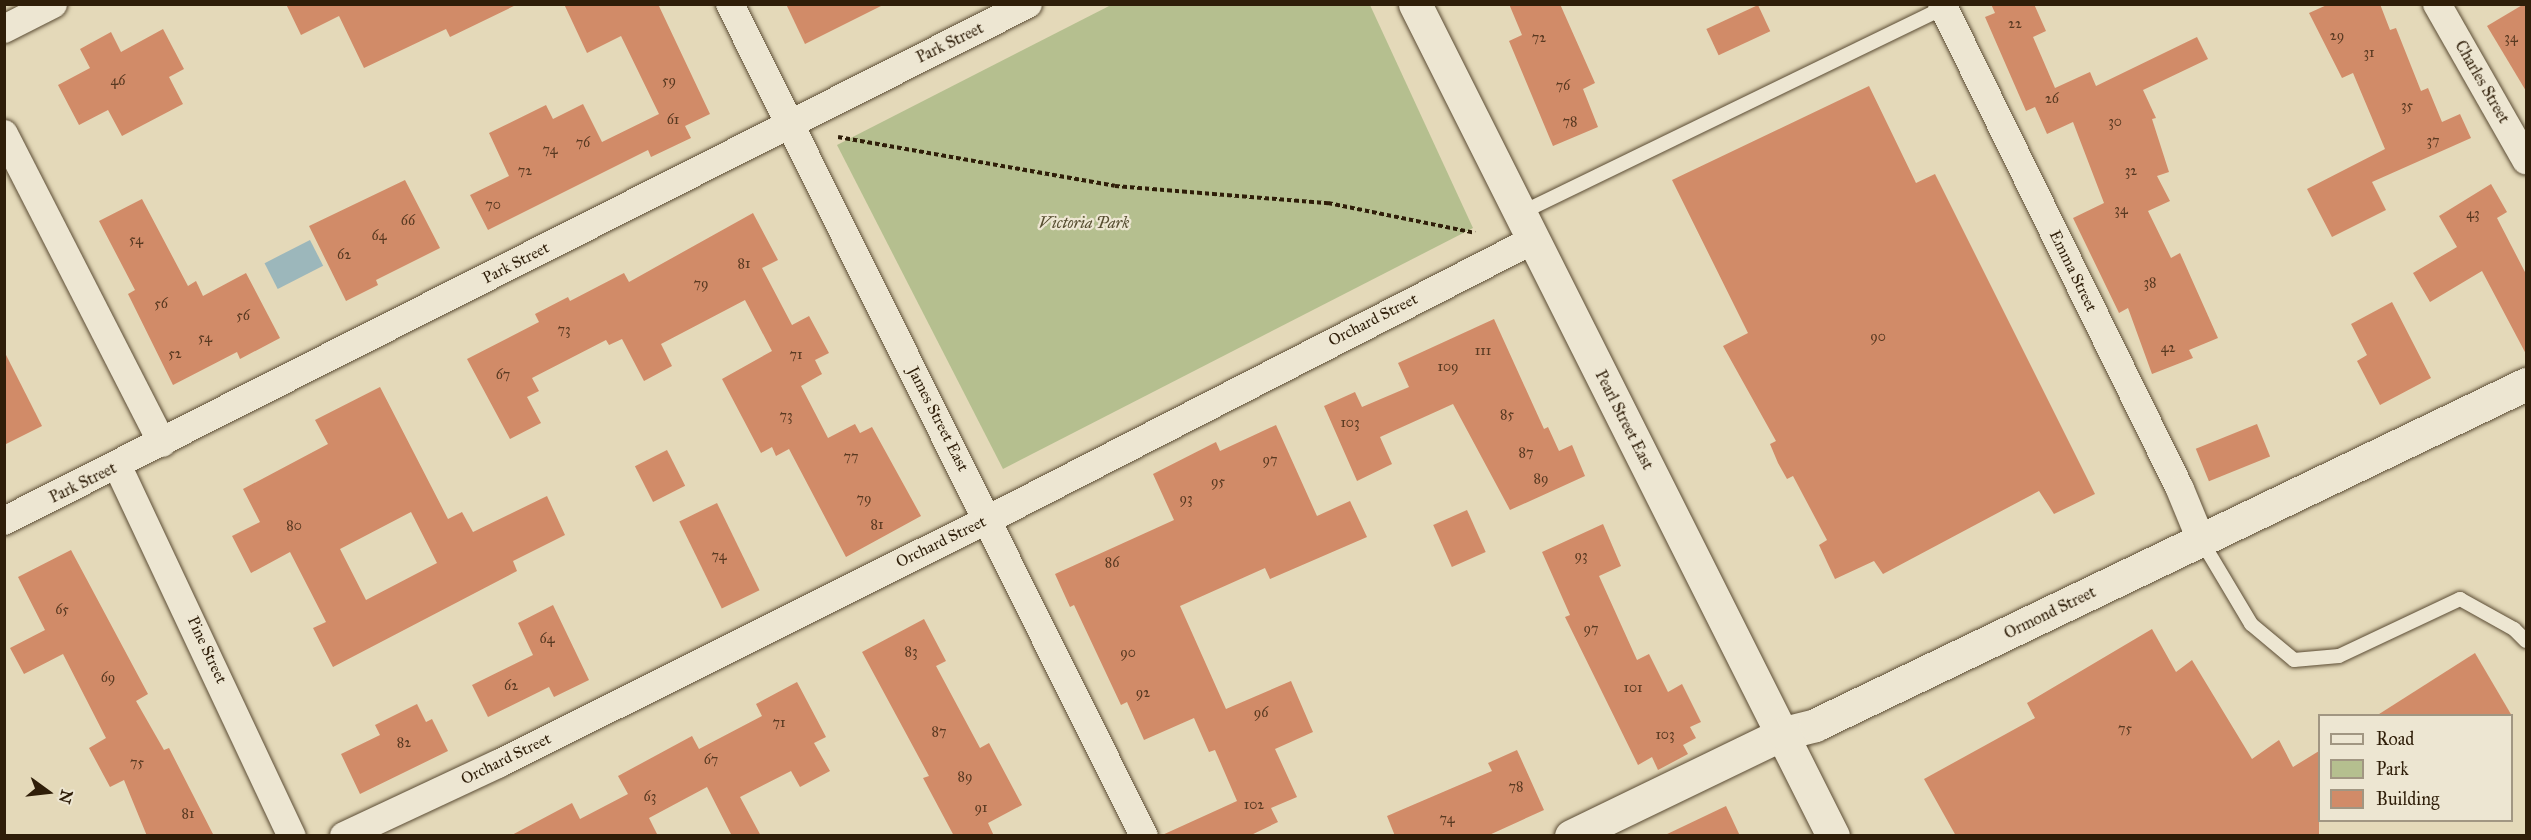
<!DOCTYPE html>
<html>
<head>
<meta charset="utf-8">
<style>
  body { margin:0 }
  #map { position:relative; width:2531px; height:840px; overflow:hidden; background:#e4d9b9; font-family:"IM FELL Great Primer",serif }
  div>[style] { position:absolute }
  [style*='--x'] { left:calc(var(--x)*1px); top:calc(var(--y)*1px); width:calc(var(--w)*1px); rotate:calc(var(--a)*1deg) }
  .green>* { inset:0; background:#b5bf8f }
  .water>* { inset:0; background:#9cb7bb; transform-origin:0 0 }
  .building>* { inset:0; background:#d18b68; transform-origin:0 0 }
  .path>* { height:4px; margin-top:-2px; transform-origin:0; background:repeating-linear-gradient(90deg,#2f1e09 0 4.5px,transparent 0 7.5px) }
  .roads { filter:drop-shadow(0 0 2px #5c4d35) drop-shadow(0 0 2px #5c4d35) }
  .service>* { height:14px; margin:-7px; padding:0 7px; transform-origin:7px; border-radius:7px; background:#ede6d2 }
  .minor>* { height:28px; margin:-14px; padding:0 14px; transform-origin:14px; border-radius:14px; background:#ede6d2 }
  .tertiary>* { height:33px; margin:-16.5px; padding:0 16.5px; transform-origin:16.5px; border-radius:16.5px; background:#ede6d2 }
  span { translate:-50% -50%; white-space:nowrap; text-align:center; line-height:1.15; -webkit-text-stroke:4.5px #ede6d2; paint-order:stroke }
  .number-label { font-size:14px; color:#583921 }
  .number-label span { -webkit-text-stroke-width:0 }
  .street-label { font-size:16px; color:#2f1e09 }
  .park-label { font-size:16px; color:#574e31; font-style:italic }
  .frame { position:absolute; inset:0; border:6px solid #2f1e09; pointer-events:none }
  .legend { position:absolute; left:2318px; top:714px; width:195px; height:108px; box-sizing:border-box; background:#ede6d2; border:2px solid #a19682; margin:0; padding:8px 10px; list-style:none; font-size:18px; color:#2f1e09 }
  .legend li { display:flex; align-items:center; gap:12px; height:30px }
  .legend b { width:30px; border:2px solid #a19682 }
  .north { position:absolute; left:18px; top:762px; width:60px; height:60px; -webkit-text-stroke:4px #ede6d2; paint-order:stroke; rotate:105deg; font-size:16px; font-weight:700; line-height:24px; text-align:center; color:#2f1e09 }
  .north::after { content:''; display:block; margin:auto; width:21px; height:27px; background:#2f1e09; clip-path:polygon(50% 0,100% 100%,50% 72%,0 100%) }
</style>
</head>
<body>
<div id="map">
  <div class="green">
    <i style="clip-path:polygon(1113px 4px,1370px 5px,1473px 228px,1003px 469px,837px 145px)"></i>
  </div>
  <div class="water">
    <i style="left:310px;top:240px;width:29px;height:51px;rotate:63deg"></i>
  </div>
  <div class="building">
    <i style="clip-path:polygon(286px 4px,518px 4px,450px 37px,446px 29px,364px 68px,339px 16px,301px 35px)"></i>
    <i style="clip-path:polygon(564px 4px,658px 4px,710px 114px,685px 126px,691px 138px,651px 157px,648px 150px,488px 230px,470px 195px,509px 176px,489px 133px,546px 105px,553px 119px,583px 104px,602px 142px,659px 114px,621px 36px,587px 53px)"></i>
    <i style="clip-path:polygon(786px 4px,885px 4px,805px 44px)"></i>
    <i style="clip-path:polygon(1509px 4px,1560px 4px,1595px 83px,1583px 89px,1598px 127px,1553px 146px,1509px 41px,1522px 35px)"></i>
    <i style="clip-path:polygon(1991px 4px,2034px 4px,2046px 31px,2033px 37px,2055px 88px,2090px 72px,2096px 86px,2197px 37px,2208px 59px,2143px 90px,2156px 118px,2152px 119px,2169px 172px,2157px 176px,2170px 201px,2148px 211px,2171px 258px,2180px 253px,2218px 338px,2189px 350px,2193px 358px,2152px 374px,2128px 308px,2119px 313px,2073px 218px,2104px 203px,2073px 122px,2047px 134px,2035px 107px,2026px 111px,1985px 17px,1995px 13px)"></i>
    <i style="clip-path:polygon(2329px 4px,2380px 4px,2390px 30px,2396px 28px,2421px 91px,2428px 88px,2442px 122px,2460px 114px,2471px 138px,2372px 182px,2386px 210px,2332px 237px,2307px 189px,2385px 149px,2353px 73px,2342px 78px,2309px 13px)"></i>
    <i style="clip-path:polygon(2524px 4px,2526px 4px,2526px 91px,2487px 26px)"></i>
    <i style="left:1758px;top:5px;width:29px;height:57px;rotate:65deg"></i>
    <i style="clip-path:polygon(163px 29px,184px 69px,169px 77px,183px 104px,122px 136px,108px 110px,79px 125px,58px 85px,90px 68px,80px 49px,111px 32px,121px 52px)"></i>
    <i style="clip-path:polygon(1869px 86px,1916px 183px,1935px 174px,2095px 494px,2054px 514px,2039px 491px,1883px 574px,1874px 561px,1835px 579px,1819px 545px,1827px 540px,1793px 476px,1787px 479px,1778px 463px,1770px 444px,1776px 441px,1723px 346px,1748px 333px,1672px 180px)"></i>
    <i style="clip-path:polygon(405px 180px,440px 248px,376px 280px,378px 285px,346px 301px,309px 226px)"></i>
    <i style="clip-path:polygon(2491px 184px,2507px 212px,2497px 218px,2526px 274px,2526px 354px,2482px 271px,2430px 302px,2413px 273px,2457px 247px,2439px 216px)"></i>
    <i style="clip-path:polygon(142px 199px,188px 286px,196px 281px,203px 296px,246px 273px,280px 338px,240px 359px,237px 352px,173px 385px,128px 294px,135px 290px,99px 221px)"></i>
    <i style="clip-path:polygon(753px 213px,778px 260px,762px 268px,792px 325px,809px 316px,829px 353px,815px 360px,822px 374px,801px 386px,828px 438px,855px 424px,860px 433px,872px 427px,921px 516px,846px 557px,789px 449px,776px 456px,772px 447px,761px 453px,722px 379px,772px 351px,745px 300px,661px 344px,672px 366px,644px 381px,622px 339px,609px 345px,606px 340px,532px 378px,539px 391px,527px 397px,541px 423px,510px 439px,467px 359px,539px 322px,535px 314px,568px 297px,570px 301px,624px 273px,629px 282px)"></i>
    <i style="clip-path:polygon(2392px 302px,2431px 378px,2380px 405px,2357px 361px,2367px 355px,2351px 324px)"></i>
    <i style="clip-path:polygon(1494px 319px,1544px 429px,1548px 427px,1559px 451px,1572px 445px,1585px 476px,1510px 510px,1453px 404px,1380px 437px,1392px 464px,1357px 481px,1324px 406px,1355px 392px,1362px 407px,1409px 387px,1398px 363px)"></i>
    <i style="clip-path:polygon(4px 351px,42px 426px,4px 445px)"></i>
    <i style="clip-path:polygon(evenodd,380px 387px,448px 519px,462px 512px,473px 532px,547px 496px,565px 535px,513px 561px,517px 571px,333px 667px,313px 628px,326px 622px,290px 552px,251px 573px,232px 536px,260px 522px,243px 489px,328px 444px,315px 420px,380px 387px,411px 512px,437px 563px,366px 600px,340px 549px,411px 512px)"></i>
    <i style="left:2257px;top:424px;width:35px;height:66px;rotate:68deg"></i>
    <i style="clip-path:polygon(1276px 425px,1317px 516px,1350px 501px,1367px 537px,1270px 579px,1265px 568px,1180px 606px,1226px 709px,1291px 681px,1313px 732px,1275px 749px,1297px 797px,1271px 808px,1278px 822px,1249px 836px,1160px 836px,1237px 801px,1215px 750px,1209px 752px,1194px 718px,1144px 740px,1127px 702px,1121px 705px,1074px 605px,1070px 607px,1055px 574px,1174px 520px,1153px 474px,1216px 442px,1220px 451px)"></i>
    <i style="left:667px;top:450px;width:40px;height:36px;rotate:63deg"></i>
    <i style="left:717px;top:503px;width:97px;height:42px;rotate:64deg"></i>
    <i style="left:1467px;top:510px;width:46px;height:37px;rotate:66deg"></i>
    <i style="clip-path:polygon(1603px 524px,1621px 566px,1599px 576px,1637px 660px,1649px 654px,1668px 692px,1682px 684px,1701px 722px,1690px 727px,1696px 738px,1683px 745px,1688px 754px,1658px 770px,1652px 757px,1638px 765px,1565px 617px,1570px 615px,1542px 552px)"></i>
    <i style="clip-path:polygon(71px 550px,148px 694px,136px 701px,164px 750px,169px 748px,214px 836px,147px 836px,124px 780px,110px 787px,89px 748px,106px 738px,63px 654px,24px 674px,10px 648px,45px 630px,18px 577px)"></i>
    <i style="clip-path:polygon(553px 605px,589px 680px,554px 697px,549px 687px,488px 717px,472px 685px,533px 655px,518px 623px)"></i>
    <i style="clip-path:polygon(924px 619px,946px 661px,936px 666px,980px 748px,989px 743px,1022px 805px,988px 823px,994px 836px,954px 836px,923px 778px,929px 776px,862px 652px)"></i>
    <i style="clip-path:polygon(2152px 629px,2176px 672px,2192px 660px,2252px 759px,2279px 740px,2293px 767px,2319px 751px,2319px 836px,1956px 836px,1924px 779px,2035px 718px,2027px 703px)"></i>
    <i style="clip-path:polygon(2475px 653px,2512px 716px,2376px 716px)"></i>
    <i style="clip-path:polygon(797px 682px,826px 737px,814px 743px,830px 771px,800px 787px,791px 771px,740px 797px,761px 836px,732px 836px,707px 787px,649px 818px,658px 836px,510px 836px,572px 803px,580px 819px,628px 794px,618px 776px,692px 736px,699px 749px,762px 716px,756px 704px)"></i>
    <i style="clip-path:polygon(417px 704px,426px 722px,432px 719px,448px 751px,360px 794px,341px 754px,380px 735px,375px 725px)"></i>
    <i style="clip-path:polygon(1517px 750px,1544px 810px,1487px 836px,1395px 836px,1387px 816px,1492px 771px,1488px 763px)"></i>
    <i style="clip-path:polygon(1726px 806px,1740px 836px,1663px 836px)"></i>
  </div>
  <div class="path">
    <i style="--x:838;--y:137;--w:281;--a:10"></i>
    <i style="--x:1115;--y:186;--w:214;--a:4.6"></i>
    <i style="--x:1328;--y:203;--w:150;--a:11.5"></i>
  </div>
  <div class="roads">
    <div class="service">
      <i style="--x:1521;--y:213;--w:470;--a:-25.9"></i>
      <i style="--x:2201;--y:540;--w:98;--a:59.2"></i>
      <i style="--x:2251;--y:624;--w:56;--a:39.9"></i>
      <i style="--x:2294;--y:660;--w:45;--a:-5.1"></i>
      <i style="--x:2339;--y:656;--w:134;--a:-25.2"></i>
      <i style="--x:2460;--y:599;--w:62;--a:29.1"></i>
      <i style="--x:2514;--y:629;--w:17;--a:45"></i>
    </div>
    <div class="minor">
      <i style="--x:730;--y:4;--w:929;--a:63.55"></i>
      <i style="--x:1942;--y:4;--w:540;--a:63.86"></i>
      <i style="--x:2180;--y:489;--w:55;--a:67.6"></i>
      <i style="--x:2437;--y:4;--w:180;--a:60.3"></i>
      <i style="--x:4;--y:29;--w:55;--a:-27"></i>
      <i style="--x:4;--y:134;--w:347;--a:62.9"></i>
      <i style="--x:118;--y:467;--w:408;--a:64.8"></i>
      <i style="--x:4;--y:521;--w:1147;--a:-26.79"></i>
      <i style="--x:344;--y:836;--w:170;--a:-25.1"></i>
      <i style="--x:498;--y:764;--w:549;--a:-26.52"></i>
      <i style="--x:989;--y:519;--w:611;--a:-27.15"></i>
    </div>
    <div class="tertiary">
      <i style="--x:1415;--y:4;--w:931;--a:63.32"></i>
      <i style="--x:1571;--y:836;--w:237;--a:-25.8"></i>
      <i style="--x:1784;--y:733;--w:32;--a:-14"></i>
      <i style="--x:1815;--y:725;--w:789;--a:-25.62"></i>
    </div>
  </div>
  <div class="number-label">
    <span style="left:2015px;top:24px">22</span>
    <span style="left:2337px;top:36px">29</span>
    <span style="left:1539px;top:38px">72</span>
    <span style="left:2511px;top:38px">34</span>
    <span style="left:2369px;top:53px">31</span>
    <span style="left:118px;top:81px">46</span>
    <span style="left:669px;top:81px">59</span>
    <span style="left:1563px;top:86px">76</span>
    <span style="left:2052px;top:99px">26</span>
    <span style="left:2407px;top:106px">35</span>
    <span style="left:673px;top:120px">61</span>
    <span style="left:1570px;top:122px">78</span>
    <span style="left:2115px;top:122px">30</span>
    <span style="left:2433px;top:141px">37</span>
    <span style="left:583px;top:143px">76</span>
    <span style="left:550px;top:150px">74</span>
    <span style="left:525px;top:171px">72</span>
    <span style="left:2131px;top:171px">32</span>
    <span style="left:493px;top:205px">70</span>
    <span style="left:2121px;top:210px">34</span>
    <span style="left:2473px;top:214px">43</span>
    <span style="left:408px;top:221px">66</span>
    <span style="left:379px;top:236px">64</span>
    <span style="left:136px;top:240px">54</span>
    <span style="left:344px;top:255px">62</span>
    <span style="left:744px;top:264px">81</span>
    <span style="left:2150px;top:283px">38</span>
    <span style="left:701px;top:284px">79</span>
    <span style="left:161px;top:304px">56</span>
    <span style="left:243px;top:316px">56</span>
    <span style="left:564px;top:330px">73</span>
    <span style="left:1878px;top:337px">90</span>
    <span style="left:205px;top:338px">54</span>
    <span style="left:2168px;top:348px">42</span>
    <span style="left:1483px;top:351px">111</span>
    <span style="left:175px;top:354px">52</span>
    <span style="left:796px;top:355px">71</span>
    <span style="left:1448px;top:367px">109</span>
    <span style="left:503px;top:375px">67</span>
    <span style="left:1507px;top:415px">85</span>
    <span style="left:786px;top:416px">73</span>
    <span style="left:1350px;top:423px">103</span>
    <span style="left:1526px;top:453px">87</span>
    <span style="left:851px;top:457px">77</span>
    <span style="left:1270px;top:460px">97</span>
    <span style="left:1541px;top:479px">89</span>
    <span style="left:1218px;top:482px">95</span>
    <span style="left:864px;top:499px">79</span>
    <span style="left:1186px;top:499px">93</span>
    <span style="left:877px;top:525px">81</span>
    <span style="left:294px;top:526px">80</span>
    <span style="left:719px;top:556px">74</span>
    <span style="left:1581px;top:556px">93</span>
    <span style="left:1112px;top:563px">86</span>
    <span style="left:62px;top:610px">65</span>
    <span style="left:1591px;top:629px">97</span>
    <span style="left:547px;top:639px">64</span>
    <span style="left:911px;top:652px">83</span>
    <span style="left:1128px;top:653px">90</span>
    <span style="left:108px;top:678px">69</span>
    <span style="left:511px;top:686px">62</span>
    <span style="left:1633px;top:688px">101</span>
    <span style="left:1143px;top:693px">92</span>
    <span style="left:1261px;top:713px">96</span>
    <span style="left:779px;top:723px">71</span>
    <span style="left:2125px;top:729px">75</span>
    <span style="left:939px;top:732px">87</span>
    <span style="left:1665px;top:735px">103</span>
    <span style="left:404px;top:743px">82</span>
    <span style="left:711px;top:760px">67</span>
    <span style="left:137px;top:763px">75</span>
    <span style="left:965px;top:777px">89</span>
    <span style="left:1516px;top:787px">78</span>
    <span style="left:650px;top:797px">63</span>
    <span style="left:1254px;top:805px">102</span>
    <span style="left:981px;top:808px">91</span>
    <span style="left:188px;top:814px">81</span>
    <span style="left:1447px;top:819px">74</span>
  </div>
  <div class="street-label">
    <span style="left:950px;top:43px;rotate:-26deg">Park Street</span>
    <span style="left:2482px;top:82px;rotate:60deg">Charles Street</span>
    <span style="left:516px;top:263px;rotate:-27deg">Park Street</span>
    <span style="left:2073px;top:271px;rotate:64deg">Emma Street</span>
    <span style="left:1373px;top:320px;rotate:-27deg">Orchard Street</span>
    <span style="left:938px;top:419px;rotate:63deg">James Street East</span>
    <span style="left:1624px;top:420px;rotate:63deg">Pearl Street East</span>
    <span style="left:83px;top:483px;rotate:-26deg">Park Street</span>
    <span style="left:941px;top:542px;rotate:-26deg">Orchard Street</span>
    <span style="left:2050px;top:613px;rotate:-26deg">Ormond Street</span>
    <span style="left:207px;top:650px;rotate:65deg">Pine Street</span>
    <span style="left:506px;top:759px;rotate:-26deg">Orchard Street</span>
  </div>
  <div class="park-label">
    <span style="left:1084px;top:223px">Victoria Park</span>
  </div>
  <div class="frame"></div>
  <ul class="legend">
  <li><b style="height:8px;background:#ede6d2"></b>Road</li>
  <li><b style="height:16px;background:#b5bf8f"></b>Park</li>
  <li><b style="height:16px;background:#d18b68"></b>Building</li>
  </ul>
  <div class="north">N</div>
</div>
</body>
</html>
